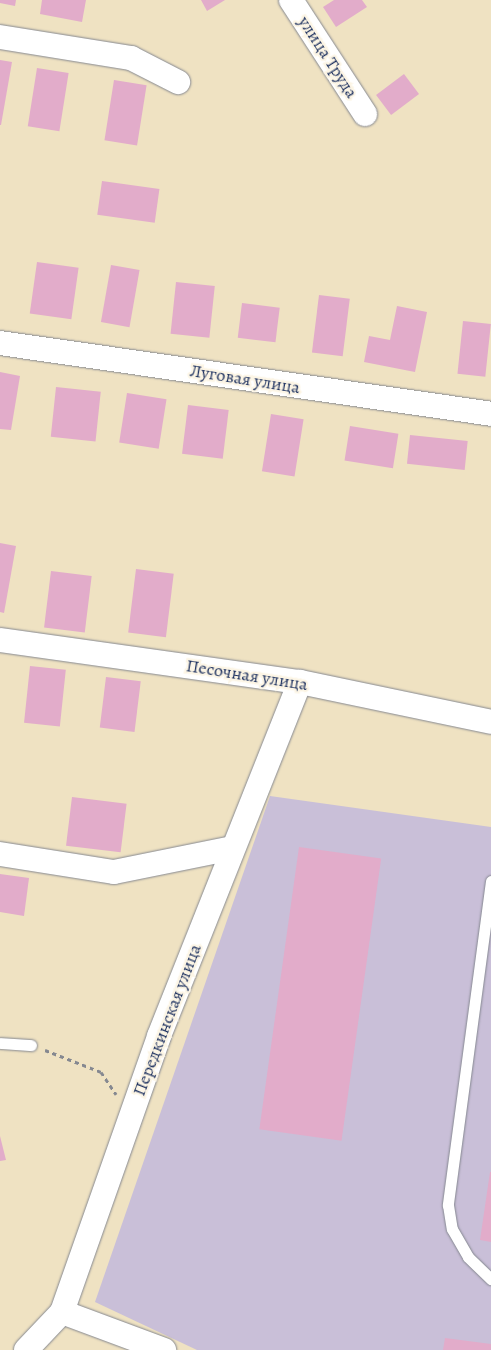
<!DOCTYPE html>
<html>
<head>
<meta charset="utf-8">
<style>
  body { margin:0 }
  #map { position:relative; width:491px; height:1350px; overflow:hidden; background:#efe2c2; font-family:Alegreya,serif }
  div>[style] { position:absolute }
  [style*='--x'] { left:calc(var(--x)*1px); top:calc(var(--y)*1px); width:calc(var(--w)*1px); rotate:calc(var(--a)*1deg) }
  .industrial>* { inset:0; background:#c9bfd8 }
  .building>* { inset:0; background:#e2acca; transform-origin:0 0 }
  .path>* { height:3px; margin-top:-1.5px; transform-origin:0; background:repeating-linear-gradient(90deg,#858890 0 4px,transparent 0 8px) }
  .roads { filter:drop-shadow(0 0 1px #858890) drop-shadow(0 0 1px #858890) }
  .service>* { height:11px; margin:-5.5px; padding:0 5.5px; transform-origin:5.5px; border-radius:5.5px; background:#fff }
  .minor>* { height:24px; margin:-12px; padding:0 12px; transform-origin:12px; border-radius:12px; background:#fff }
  span { translate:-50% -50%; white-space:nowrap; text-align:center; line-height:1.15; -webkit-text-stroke:4.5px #fcf5e5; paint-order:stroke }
  .street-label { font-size:18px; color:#1b2f5e }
</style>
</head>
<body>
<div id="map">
  <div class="industrial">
    <i style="clip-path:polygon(270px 796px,491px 827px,491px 1350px,197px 1350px,95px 1302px)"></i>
  </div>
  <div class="building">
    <i style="clip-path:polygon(0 0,16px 0,15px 6px,0 3px)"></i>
    <i style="clip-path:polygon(42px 0,86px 0,82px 22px,40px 14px)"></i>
    <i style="clip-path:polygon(201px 0,225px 0,207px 11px)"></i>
    <i style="clip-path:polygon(334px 0,362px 0,367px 7px,336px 27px,323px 7px)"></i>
    <i style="clip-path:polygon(0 60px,12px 62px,1px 125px,0 125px)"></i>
    <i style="left:37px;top:68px;width:32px;height:59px;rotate:9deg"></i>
    <i style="left:404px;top:74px;width:25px;height:35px;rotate:53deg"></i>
    <i style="left:114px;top:80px;width:33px;height:61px;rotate:9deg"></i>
    <i style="left:102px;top:181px;width:58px;height:34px;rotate:8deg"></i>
    <i style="left:37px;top:262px;width:42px;height:52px;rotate:8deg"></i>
    <i style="left:111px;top:265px;width:29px;height:58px;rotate:10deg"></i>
    <i style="left:176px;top:282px;width:39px;height:52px;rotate:6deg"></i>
    <i style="left:319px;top:295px;width:31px;height:58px;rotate:7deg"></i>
    <i style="left:242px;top:303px;width:38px;height:35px;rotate:7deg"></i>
    <i style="clip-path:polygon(397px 306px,427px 312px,415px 372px,364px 362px,369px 336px,390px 340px)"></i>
    <i style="left:463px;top:321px;width:28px;height:53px;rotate:6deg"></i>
    <i style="clip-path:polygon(0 372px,20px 376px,11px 430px,0 429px)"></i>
    <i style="left:56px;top:387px;width:45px;height:50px;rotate:6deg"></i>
    <i style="left:127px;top:393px;width:40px;height:50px;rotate:9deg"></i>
    <i style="left:188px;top:405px;width:41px;height:49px;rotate:7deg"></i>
    <i style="left:271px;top:414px;width:33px;height:58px;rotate:9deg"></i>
    <i style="left:350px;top:426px;width:49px;height:35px;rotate:9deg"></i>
    <i style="left:410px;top:435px;width:58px;height:29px;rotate:6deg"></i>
    <i style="clip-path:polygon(0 543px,16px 546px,4px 613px,0 612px)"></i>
    <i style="left:136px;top:569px;width:38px;height:64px;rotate:7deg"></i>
    <i style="left:51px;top:571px;width:41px;height:57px;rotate:7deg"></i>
    <i style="left:30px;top:666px;width:36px;height:57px;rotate:6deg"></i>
    <i style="left:106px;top:677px;width:35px;height:51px;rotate:7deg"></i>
    <i style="left:72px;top:797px;width:55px;height:49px;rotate:7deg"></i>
    <i style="left:299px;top:847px;width:83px;height:285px;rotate:8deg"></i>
    <i style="clip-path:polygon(0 874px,29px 878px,24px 916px,0 912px)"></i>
    <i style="clip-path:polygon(0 1136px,6px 1160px,0 1161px)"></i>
    <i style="clip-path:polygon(490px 1172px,491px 1172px,491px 1242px,480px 1240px)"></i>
    <i style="clip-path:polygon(445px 1338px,491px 1344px,491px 1350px,443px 1350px)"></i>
  </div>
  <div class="path">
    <i style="--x:45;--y:1050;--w:60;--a:21.4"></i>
    <i style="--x:101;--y:1072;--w:27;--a:56"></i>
  </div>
  <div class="roads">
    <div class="service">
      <i style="--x:491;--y:881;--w:327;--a:97.6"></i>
      <i style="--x:448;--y:1205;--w:24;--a:81"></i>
      <i style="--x:452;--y:1229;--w:32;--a:60"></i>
      <i style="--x:468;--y:1257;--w:32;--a:44"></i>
      <i style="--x:0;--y:1043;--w:31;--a:4"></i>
    </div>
    <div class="minor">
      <i style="--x:291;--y:0;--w:136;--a:57"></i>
      <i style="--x:0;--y:37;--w:133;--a:9.1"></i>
      <i style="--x:131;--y:58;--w:53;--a:27.1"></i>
      <i style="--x:0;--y:343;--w:496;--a:8.2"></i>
      <i style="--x:0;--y:640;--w:303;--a:8"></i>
      <i style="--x:300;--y:682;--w:195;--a:11.8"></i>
      <i style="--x:0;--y:854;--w:115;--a:9"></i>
      <i style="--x:114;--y:872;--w:121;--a:-11.4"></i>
      <i style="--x:62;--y:1312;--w:109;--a:20.4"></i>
      <i style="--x:26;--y:1350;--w:52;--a:-46.5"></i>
      <i style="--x:62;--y:1312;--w:293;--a:-70.6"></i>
      <i style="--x:159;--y:1036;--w:381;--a:-68.3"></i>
    </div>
  </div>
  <div class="street-label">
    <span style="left:328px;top:57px;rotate:57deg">улица Труда</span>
    <span style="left:245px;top:379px;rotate:9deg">Луговая улица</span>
    <span style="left:247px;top:675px;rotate:9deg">Песочная улица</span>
    <span style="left:167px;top:1020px;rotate:-69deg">Передкинская улица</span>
  </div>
</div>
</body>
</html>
